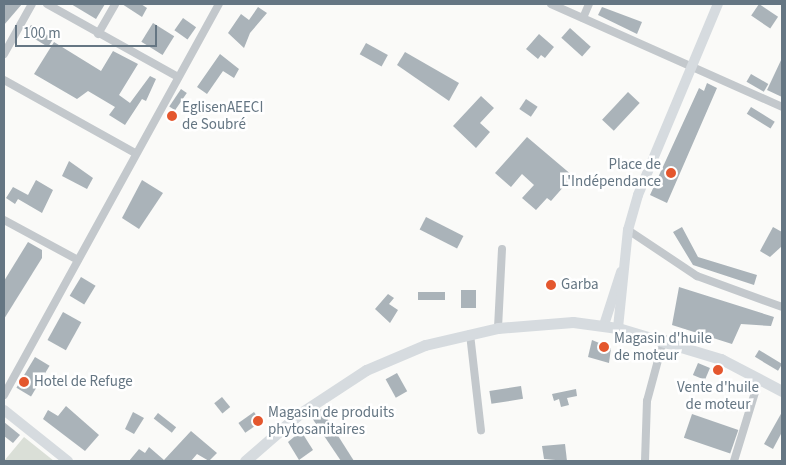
<!DOCTYPE html>
<html>
<head>
<meta charset="utf-8">
<style>
  body { margin:0 }
  #map { position:relative; width:786px; height:465px; overflow:hidden; background:#fafaf8; font-family:"Source Sans 3",sans-serif }
  div>[style] { position:absolute }
  [style*='--x'] { left:calc(var(--x)*1px); top:calc(var(--y)*1px); width:calc(var(--w)*1px); rotate:calc(var(--a)*1deg) }
  .green>* { inset:0; background:#dadfd7 }
  .building>* { inset:0; background:#aab3b9; transform-origin:0 0 }
  .street>* { height:8px; margin:-4px; padding:0 4px; transform-origin:4px; border-radius:4px; background:#c3c8cc }
  .secondary>* { height:10px; margin:-5px; padding:0 5px; transform-origin:5px; border-radius:5px; background:#d6dbdf }
  .primary>* { height:11px; margin:-5.5px; padding:0 5.5px; transform-origin:5.5px; border-radius:5.5px; background:#d6dbdf }
  .dots>* { width:14px; height:14px; translate:-50% -50%; box-sizing:border-box; border:2px solid #fff; border-radius:50% }
  span { translate:-50% -50%; white-space:nowrap; text-align:center; line-height:1.15; -webkit-text-stroke:5px #fff; paint-order:stroke }
  .poi-label { font-size:15px; color:#657683 }
  .left { translate:0 -50%; text-align:left }
  .right { translate:-100% -50%; text-align:right }
  .frame { position:absolute; inset:0; border:5px solid #657683; pointer-events:none }
  .scale { position:absolute; left:15px; top:25px; width:142px; height:22px; box-sizing:border-box; border:2px solid #657683; border-top:0; padding-left:6px; font-size:15px; line-height:18px; white-space:nowrap; color:#657683; -webkit-text-stroke:4px #fff; paint-order:stroke }
</style>
</head>
<body>
<div id="map">
  <div class="green">
    <i style="clip-path:polygon(24px 437px,54px 461px,4px 461px)"></i>
  </div>
  <div class="building">
    <i style="clip-path:polygon(4px 4px,22px 4px,4px 25px)"></i>
    <i style="clip-path:polygon(71px 4px,105px 4px,96px 19px)"></i>
    <i style="clip-path:polygon(122px 4px,141px 4px,147px 8px,142px 17px)"></i>
    <i style="left:759px;top:4px;width:23px;height:14px;rotate:34deg"></i>
    <i style="clip-path:polygon(258px 7px,267px 13px,250px 33px,244px 48px,228px 33px,241px 14px,249px 20px)"></i>
    <i style="clip-path:polygon(602px 7px,642px 22px,637px 34px,598px 15px)"></i>
    <i style="left:183px;top:18px;width:16px;height:15px;rotate:35deg"></i>
    <i style="left:153px;top:23px;width:25px;height:22px;rotate:32deg"></i>
    <i style="left:31px;top:25px;width:26px;height:10px;rotate:31deg"></i>
    <i style="left:570px;top:28px;width:28px;height:13px;rotate:42deg"></i>
    <i style="clip-path:polygon(539px 34px,554px 47px,545px 58px,541px 55px,538px 59px,526px 49px)"></i>
    <i style="clip-path:polygon(54px 42px,101px 71px,113px 51px,138px 64px,119px 95px,130px 103px,150px 76px,156px 79px,146px 101px,142px 99px,125px 125px,109px 115px,115px 107px,88px 91px,77px 99px,34px 74px)"></i>
    <i style="left:366px;top:43px;width:25px;height:13px;rotate:29deg"></i>
    <i style="clip-path:polygon(405px 52px,459px 83px,449px 101px,397px 65px)"></i>
    <i style="clip-path:polygon(220px 54px,239px 69px,234px 78px,223px 71px,207px 94px,197px 87px)"></i>
    <i style="clip-path:polygon(782px 58px,782px 97px,767px 90px)"></i>
    <i style="left:751px;top:74px;width:20px;height:9px;rotate:30deg"></i>
    <i style="clip-path:polygon(707px 83px,717px 88px,667px 203px,650px 195px,699px 88px,704px 91px)"></i>
    <i style="left:181px;top:89px;width:7px;height:21px;rotate:34deg"></i>
    <i style="left:628px;top:92px;width:16px;height:38px;rotate:43deg"></i>
    <i style="clip-path:polygon(481px 96px,494px 108px,480px 123px,490px 132px,476px 148px,453px 126px)"></i>
    <i style="left:526px;top:99px;width:14px;height:12px;rotate:34deg"></i>
    <i style="left:751px;top:107px;width:28px;height:8px;rotate:32deg"></i>
    <i style="clip-path:polygon(527px 137px,573px 176px,551px 201px,547px 198px,536px 210px,522px 198px,534px 185px,522px 174px,511px 187px,495px 173px)"></i>
    <i style="clip-path:polygon(69px 161px,93px 178px,87px 189px,62px 176px)"></i>
    <i style="clip-path:polygon(36px 180px,53px 190px,42px 213px,18px 199px,15px 204px,6px 198px,13px 187px,28px 195px)"></i>
    <i style="clip-path:polygon(142px 180px,163px 193px,139px 229px,122px 218px)"></i>
    <i style="left:426px;top:217px;width:42px;height:14px;rotate:27deg"></i>
    <i style="clip-path:polygon(682px 227px,698px 257px,757px 275px,754px 285px,693px 265px,673px 232px)"></i>
    <i style="clip-path:polygon(773px 227px,782px 232px,782px 246px,770px 257px,760px 251px)"></i>
    <i style="clip-path:polygon(28px 242px,42px 250px,42px 258px,4px 319px,4px 281px)"></i>
    <i style="left:81px;top:277px;width:17px;height:22px;rotate:31deg"></i>
    <i style="clip-path:polygon(679px 287px,774px 317px,771px 326px,741px 324px,732px 344px,672px 325px)"></i>
    <i style="left:461px;top:290px;width:15px;height:18px"></i>
    <i style="left:445px;top:292px;width:8px;height:27px;rotate:90deg"></i>
    <i style="clip-path:polygon(388px 294px,394px 298px,389px 304px,398px 310px,390px 323px,375px 309px)"></i>
    <i style="left:63px;top:312px;width:21px;height:32px;rotate:29deg"></i>
    <i style="clip-path:polygon(592px 340px,611px 348px,609px 363px,588px 357px)"></i>
    <i style="left:759px;top:350px;width:27px;height:8px;rotate:31deg"></i>
    <i style="left:35px;top:357px;width:17px;height:36px;rotate:31deg"></i>
    <i style="left:698px;top:363px;width:13px;height:13px;rotate:23deg"></i>
    <i style="left:397px;top:373px;width:21px;height:13px;rotate:61deg"></i>
    <i style="left:521px;top:386px;width:13px;height:32px;rotate:81deg"></i>
    <i style="clip-path:polygon(576px 389px,577px 396px,567px 398px,569px 405px,561px 407px,559px 399px,554px 401px,552px 394px)"></i>
    <i style="left:222px;top:397px;width:13px;height:10px;rotate:51deg"></i>
    <i style="clip-path:polygon(66px 406px,99px 435px,85px 451px,43px 419px,48px 410px,58px 416px)"></i>
    <i style="clip-path:polygon(321px 409px,354px 461px,341px 461px,310px 415px)"></i>
    <i style="clip-path:polygon(133px 412px,144px 418px,134px 434px,125px 429px)"></i>
    <i style="left:254px;top:412px;width:12px;height:19px;rotate:55deg"></i>
    <i style="clip-path:polygon(782px 412px,782px 432px,773px 449px,764px 444px)"></i>
    <i style="left:158px;top:413px;width:23px;height:7px;rotate:38deg"></i>
    <i style="left:692px;top:414px;width:49px;height:25px;rotate:19deg"></i>
    <i style="clip-path:polygon(4px 422px,20px 435px,13px 443px,4px 436px)"></i>
    <i style="clip-path:polygon(191px 431px,217px 453px,209px 461px,197px 454px,191px 461px,129px 461px,139px 449px,145px 453px,149px 447px,164px 460px)"></i>
    <i style="clip-path:polygon(301px 431px,313px 450px,299px 460px,288px 442px)"></i>
    <i style="clip-path:polygon(565px 444px,567px 461px,544px 459px,542px 446px)"></i>
  </div>
  <div class="street">
    <i style="--x:47;--y:4;--w:150;--a:29.1"></i>
    <i style="--x:551;--y:4;--w:253;--a:24"></i>
    <i style="--x:583;--y:18;--w:15;--a:-67"></i>
    <i style="--x:98;--y:34;--w:34;--a:-60"></i>
    <i style="--x:4;--y:54;--w:57;--a:-60.8"></i>
    <i style="--x:4;--y:80;--w:150;--a:29.1"></i>
    <i style="--x:4;--y:220;--w:84;--a:28.4"></i>
    <i style="--x:628;--y:230;--w:83;--a:33.7"></i>
    <i style="--x:697;--y:276;--w:90;--a:20"></i>
    <i style="--x:498;--y:328;--w:79;--a:-87.1"></i>
    <i style="--x:470;--y:334;--w:97;--a:83.5"></i>
    <i style="--x:4;--y:395;--w:446;--a:-61.2"></i>
    <i style="--x:645;--y:461;--w:60;--a:-88.1"></i>
    <i style="--x:647;--y:401;--w:65;--a:-74.9"></i>
    <i style="--x:734;--y:461;--w:86;--a:-73"></i>
  </div>
  <div class="secondary">
    <i style="--x:604;--y:325;--w:56;--a:-72.2"></i>
    <i style="--x:618;--y:328;--w:99;--a:-84.2"></i>
    <i style="--x:628;--y:230;--w:36;--a:-74"></i>
    <i style="--x:638;--y:195;--w:207;--a:-67.3"></i>
    <i style="--x:4;--y:410;--w:82;--a:38.6"></i>
  </div>
  <div class="primary">
    <i style="--x:245;--y:461;--w:72;--a:-41"></i>
    <i style="--x:299;--y:414;--w:80;--a:-33.3"></i>
    <i style="--x:366;--y:370;--w:64;--a:-23"></i>
    <i style="--x:425;--y:345;--w:75;--a:-13.1"></i>
    <i style="--x:498;--y:328;--w:75;--a:-4.6"></i>
    <i style="--x:573;--y:322;--w:45;--a:7.6"></i>
    <i style="--x:618;--y:328;--w:108;--a:16.8"></i>
    <i style="--x:721;--y:359;--w:69;--a:27.7"></i>
  </div>
  <div class="dots">
    <i style="left:172px;top:116px;background:#e4572e"></i>
    <i style="left:671px;top:173px;background:#e4572e"></i>
    <i style="left:551px;top:285px;background:#e4572e"></i>
    <i style="left:604px;top:347px;background:#e4572e"></i>
    <i style="left:718px;top:370px;background:#e4572e"></i>
    <i style="left:24px;top:382px;background:#e4572e"></i>
    <i style="left:258px;top:421px;background:#e4572e"></i>
  </div>
  <div class="poi-label">
    <span class="left" style="left:182px;top:116px">EglisenAEECI<br>de Soubré</span>
    <span class="right" style="left:661px;top:173px">Place de<br>L'Indépendance</span>
    <span class="left" style="left:561px;top:285px">Garba</span>
    <span class="left" style="left:614px;top:347px">Magasin d'huile<br>de moteur</span>
    <span class="left" style="left:34px;top:382px">Hotel de Refuge</span>
    <span style="left:718px;top:396px">Vente d'huile<br>de moteur</span>
    <span class="left" style="left:268px;top:421px">Magasin de produits<br>phytosanitaires</span>
  </div>
  <div class="frame"></div>
  <div class="scale">100 m</div>
</div>
</body>
</html>
